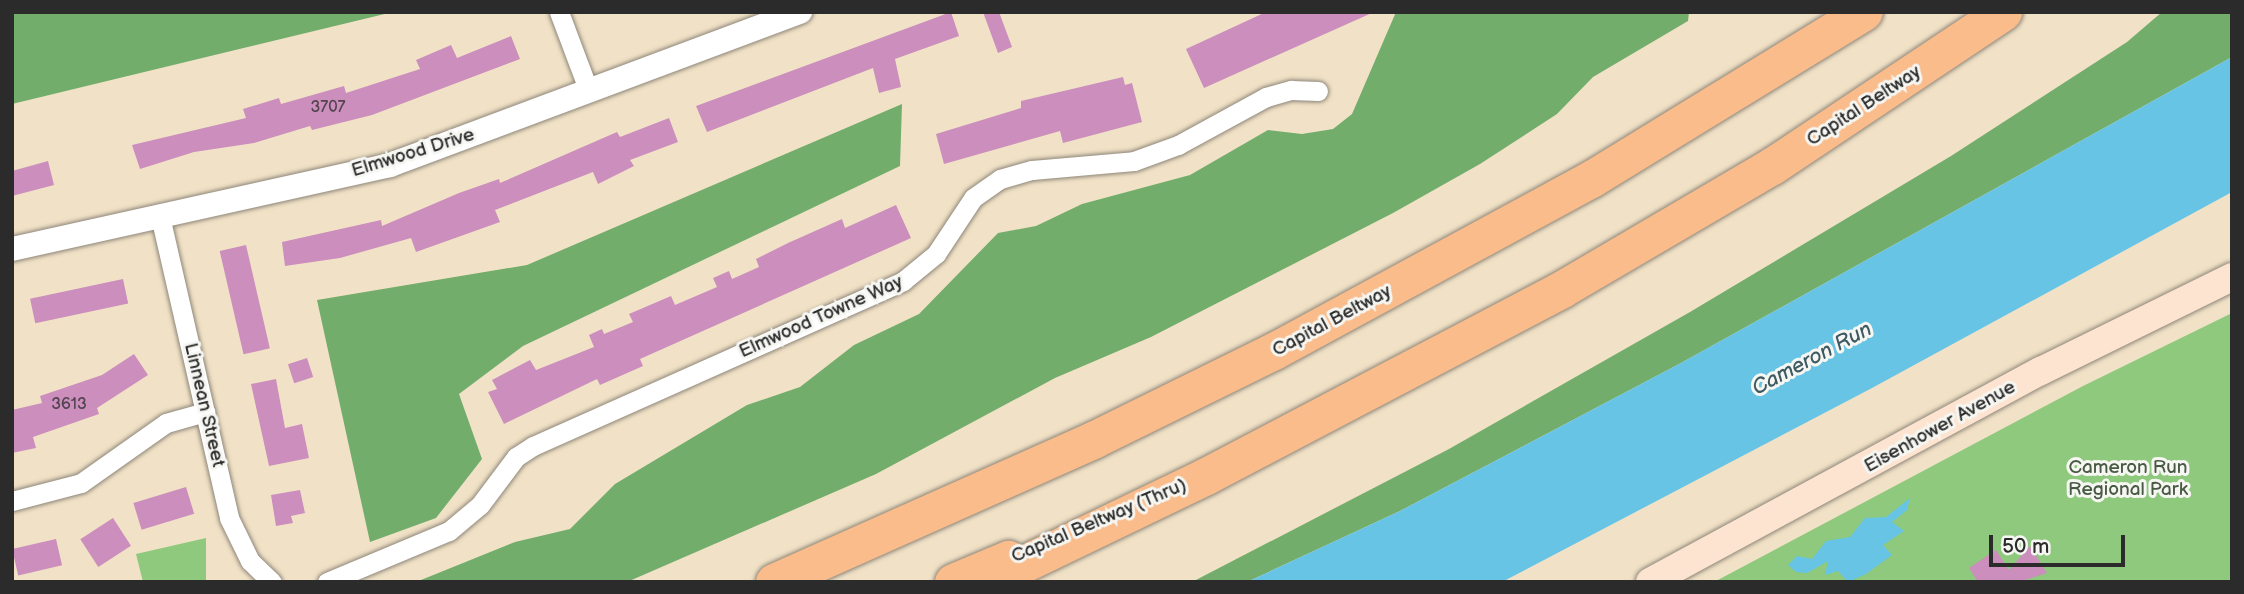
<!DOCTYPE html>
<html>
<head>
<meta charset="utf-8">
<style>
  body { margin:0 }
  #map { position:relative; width:2244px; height:594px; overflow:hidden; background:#f1e2c7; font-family:"Balsamiq Sans",sans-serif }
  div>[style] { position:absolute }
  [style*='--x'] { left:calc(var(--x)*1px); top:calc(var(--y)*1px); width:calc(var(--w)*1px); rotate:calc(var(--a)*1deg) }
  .green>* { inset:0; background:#8fc97d }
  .forest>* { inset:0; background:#73ad6c }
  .water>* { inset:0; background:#67c4e5 }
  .building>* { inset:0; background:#cb8ebd; transform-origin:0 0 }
  .roads { filter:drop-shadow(0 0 2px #8e8679) drop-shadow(0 0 2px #8e8679) }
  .minor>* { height:19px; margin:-9.5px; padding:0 9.5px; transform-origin:9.5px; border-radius:9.5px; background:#fff }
  .tertiary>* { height:24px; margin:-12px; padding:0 12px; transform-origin:12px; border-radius:12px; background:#fff }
  .secondary>* { height:28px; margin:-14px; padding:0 14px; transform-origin:14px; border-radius:14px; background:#fde4d1 }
  .motorway>* { height:37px; margin:-18.5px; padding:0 18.5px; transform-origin:18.5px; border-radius:18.5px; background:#fabc8b }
  span { translate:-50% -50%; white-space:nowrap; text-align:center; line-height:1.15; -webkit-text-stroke:6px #f6f6f2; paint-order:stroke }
  .number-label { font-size:16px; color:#534450 }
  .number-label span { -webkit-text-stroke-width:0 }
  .street-label { font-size:19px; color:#2b2b2b }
  .park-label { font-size:19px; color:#495a44 }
  .water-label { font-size:21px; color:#3d5963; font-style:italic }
  .frame { position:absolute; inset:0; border:14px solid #2b2b2b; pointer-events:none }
  .scale { position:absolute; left:1989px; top:535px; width:136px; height:32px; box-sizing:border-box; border:4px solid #2b2b2b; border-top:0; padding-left:9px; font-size:21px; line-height:24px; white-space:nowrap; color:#2b2b2b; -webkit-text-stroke:5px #f6f6f2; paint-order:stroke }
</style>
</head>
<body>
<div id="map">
  <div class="green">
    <i style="clip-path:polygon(2232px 313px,2232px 582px,1714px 582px,2083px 386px)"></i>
    <i style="clip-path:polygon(206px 538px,206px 582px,143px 582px,136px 554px)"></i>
  </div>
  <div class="forest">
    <i style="clip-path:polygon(12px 12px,393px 12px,12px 104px)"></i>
    <i style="clip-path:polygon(1396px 12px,1689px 12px,1688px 21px,1593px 77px,1557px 114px,1480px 164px,1393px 213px,1151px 337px,1055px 378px,876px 474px,627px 582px,416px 582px,515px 542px,570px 529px,615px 484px,747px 405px,800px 387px,854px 345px,919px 314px,998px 233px,1036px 226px,1082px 204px,1190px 175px,1268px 130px,1302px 134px,1333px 129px,1352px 114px)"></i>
    <i style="clip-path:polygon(2162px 12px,2232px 12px,2232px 57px,1681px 363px,1400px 511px,1247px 582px,1192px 582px,1449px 449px,1690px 312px,1951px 156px,2127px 42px)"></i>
    <i style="clip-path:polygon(902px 104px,900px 166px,523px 346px,459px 394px,482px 459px,436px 518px,370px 542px,317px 300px,527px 265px)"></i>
  </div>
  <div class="water">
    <i style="clip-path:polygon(2232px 57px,2232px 192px,1872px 388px,1502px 582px,1247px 582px,1400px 511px,1681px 363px)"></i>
    <i style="clip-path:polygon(1910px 498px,1907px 510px,1892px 522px,1904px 531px,1883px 545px,1892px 555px,1866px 574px,1848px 582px,1838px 571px,1825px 575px,1828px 561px,1807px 573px,1796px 572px,1788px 565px,1797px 556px,1812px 559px,1826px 541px,1850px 537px,1865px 518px,1886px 517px)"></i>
  </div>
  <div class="building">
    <i style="clip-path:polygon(951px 12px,959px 36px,895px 59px,901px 87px,879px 93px,873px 68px,707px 132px,696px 106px)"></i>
    <i style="clip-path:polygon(983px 12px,999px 12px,1012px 47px,998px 53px)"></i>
    <i style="clip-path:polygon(1266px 12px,1374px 12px,1204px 88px,1186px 49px)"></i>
    <i style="clip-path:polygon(511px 36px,520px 59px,372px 115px,312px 130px,310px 126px,254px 143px,194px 152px,140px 169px,132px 145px,246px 118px,243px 109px,279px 98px,281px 104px,344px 86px,346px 93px,420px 69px,416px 60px,451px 45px,457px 58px)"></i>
    <i style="clip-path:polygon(1123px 77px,1125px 85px,1132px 83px,1142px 122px,1063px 143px,1060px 131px,944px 164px,936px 134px,1021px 108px,1021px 101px)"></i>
    <i style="clip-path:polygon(669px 118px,678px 142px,630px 160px,634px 166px,598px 184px,593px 172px,495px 210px,500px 222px,416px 252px,411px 238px,340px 258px,285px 266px,282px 242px,381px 220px,382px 226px,459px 193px,499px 179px,500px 183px,617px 132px,620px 137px)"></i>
    <i style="clip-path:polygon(48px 161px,54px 185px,12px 196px,12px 171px)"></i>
    <i style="clip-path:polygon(896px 205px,911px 238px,640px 359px,643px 366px,600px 385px,597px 379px,504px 424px,488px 392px,497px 389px,492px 380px,530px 360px,536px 370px,594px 347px,589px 335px,602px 329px,604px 334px,633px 322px,629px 314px,671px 296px,675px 305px,717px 287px,713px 278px,729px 271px,732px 279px,759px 267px,756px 259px,788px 243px,842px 219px,845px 228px)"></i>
    <i style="left:246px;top:245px;width:106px;height:27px;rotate:77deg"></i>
    <i style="left:123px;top:279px;width:25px;height:95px;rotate:78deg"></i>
    <i style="clip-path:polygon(134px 354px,148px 375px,97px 408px,99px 414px,33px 437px,36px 448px,12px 453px,12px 410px,42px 403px,40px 396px,102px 375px)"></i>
    <i style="left:307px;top:358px;width:20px;height:20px;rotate:72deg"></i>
    <i style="clip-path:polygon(276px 379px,285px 428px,302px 424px,309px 458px,269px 466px,251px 384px)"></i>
    <i style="left:186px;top:487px;width:28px;height:55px;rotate:73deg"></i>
    <i style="clip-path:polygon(300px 490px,305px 513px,291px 516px,293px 523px,276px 526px,271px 495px)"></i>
    <i style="left:113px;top:518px;width:33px;height:39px;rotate:57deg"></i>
    <i style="left:56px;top:539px;width:27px;height:45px;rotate:77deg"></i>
    <i style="clip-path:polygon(2030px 546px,2047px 573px,2019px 582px,1978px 582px,1969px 568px,1996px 550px,2009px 570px)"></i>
  </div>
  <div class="roads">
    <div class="minor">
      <i style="--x:559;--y:12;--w:85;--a:69.4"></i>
      <i style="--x:160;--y:216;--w:310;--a:77.1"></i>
      <i style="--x:229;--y:518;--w:48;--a:64"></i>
      <i style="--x:250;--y:561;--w:30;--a:44"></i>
      <i style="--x:12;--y:501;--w:71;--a:-14.6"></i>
      <i style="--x:81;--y:483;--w:104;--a:-35.2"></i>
      <i style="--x:166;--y:423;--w:41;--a:-15.8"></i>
      <i style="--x:327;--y:582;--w:132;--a:-22.7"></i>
      <i style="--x:449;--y:531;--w:40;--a:-40"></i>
      <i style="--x:480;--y:505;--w:60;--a:-53.1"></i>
      <i style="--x:516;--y:457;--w:20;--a:-33"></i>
      <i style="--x:533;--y:446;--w:405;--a:-24"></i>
      <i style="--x:903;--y:281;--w:43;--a:-39.3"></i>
      <i style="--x:936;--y:254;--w:67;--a:-56.5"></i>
      <i style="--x:973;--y:198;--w:33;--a:-35"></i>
      <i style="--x:1000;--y:179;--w:33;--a:-16"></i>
      <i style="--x:1032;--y:170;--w:102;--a:-5"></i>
      <i style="--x:1134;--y:161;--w:47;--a:-20"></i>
      <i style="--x:1178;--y:145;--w:100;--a:-28.6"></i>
      <i style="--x:1266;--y:97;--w:26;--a:-16"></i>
      <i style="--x:1291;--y:90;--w:27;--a:2"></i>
    </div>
    <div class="tertiary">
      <i style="--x:12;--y:249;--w:387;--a:-12.5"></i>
      <i style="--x:390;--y:165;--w:438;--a:-20.5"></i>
    </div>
    <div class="secondary">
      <i style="--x:1650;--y:582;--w:444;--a:-28.4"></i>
      <i style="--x:2041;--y:371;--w:213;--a:-26.2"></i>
    </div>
    <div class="motorway">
      <i style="--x:774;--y:582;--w:351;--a:-24"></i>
      <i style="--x:1095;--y:439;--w:199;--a:-26.2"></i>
      <i style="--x:1274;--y:351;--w:361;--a:-28.5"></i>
      <i style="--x:1591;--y:179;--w:320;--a:-31.5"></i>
      <i style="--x:953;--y:582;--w:60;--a:-22.7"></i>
      <i style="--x:986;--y:582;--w:244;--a:-25.7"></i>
      <i style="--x:1206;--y:476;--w:402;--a:-27.7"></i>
      <i style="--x:1562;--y:289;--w:243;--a:-30.4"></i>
      <i style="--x:1772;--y:166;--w:278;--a:-33.7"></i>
    </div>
  </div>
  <div class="number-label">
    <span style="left:328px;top:108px">3707</span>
    <span style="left:69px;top:405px">3613</span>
  </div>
  <div class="street-label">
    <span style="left:1864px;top:106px;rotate:-33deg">Capital Beltway</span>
    <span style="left:413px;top:153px;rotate:-17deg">Elmwood Drive</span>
    <span style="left:821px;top:317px;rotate:-24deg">Elmwood Towne Way</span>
    <span style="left:1332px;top:321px;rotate:-28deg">Capital Beltway</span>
    <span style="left:204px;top:405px;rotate:77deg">Linnean Street</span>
    <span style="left:1940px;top:427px;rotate:-29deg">Eisenhower Avenue</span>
    <span style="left:1099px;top:521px;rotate:-23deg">Capital Beltway (Thru)</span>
  </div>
  <div class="park-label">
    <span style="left:2128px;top:479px">Cameron Run<br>Regional Park</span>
  </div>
  <div class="water-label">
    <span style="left:1812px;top:359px;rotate:-28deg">Cameron Run</span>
  </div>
  <div class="frame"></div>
  <div class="scale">50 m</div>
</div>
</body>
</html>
